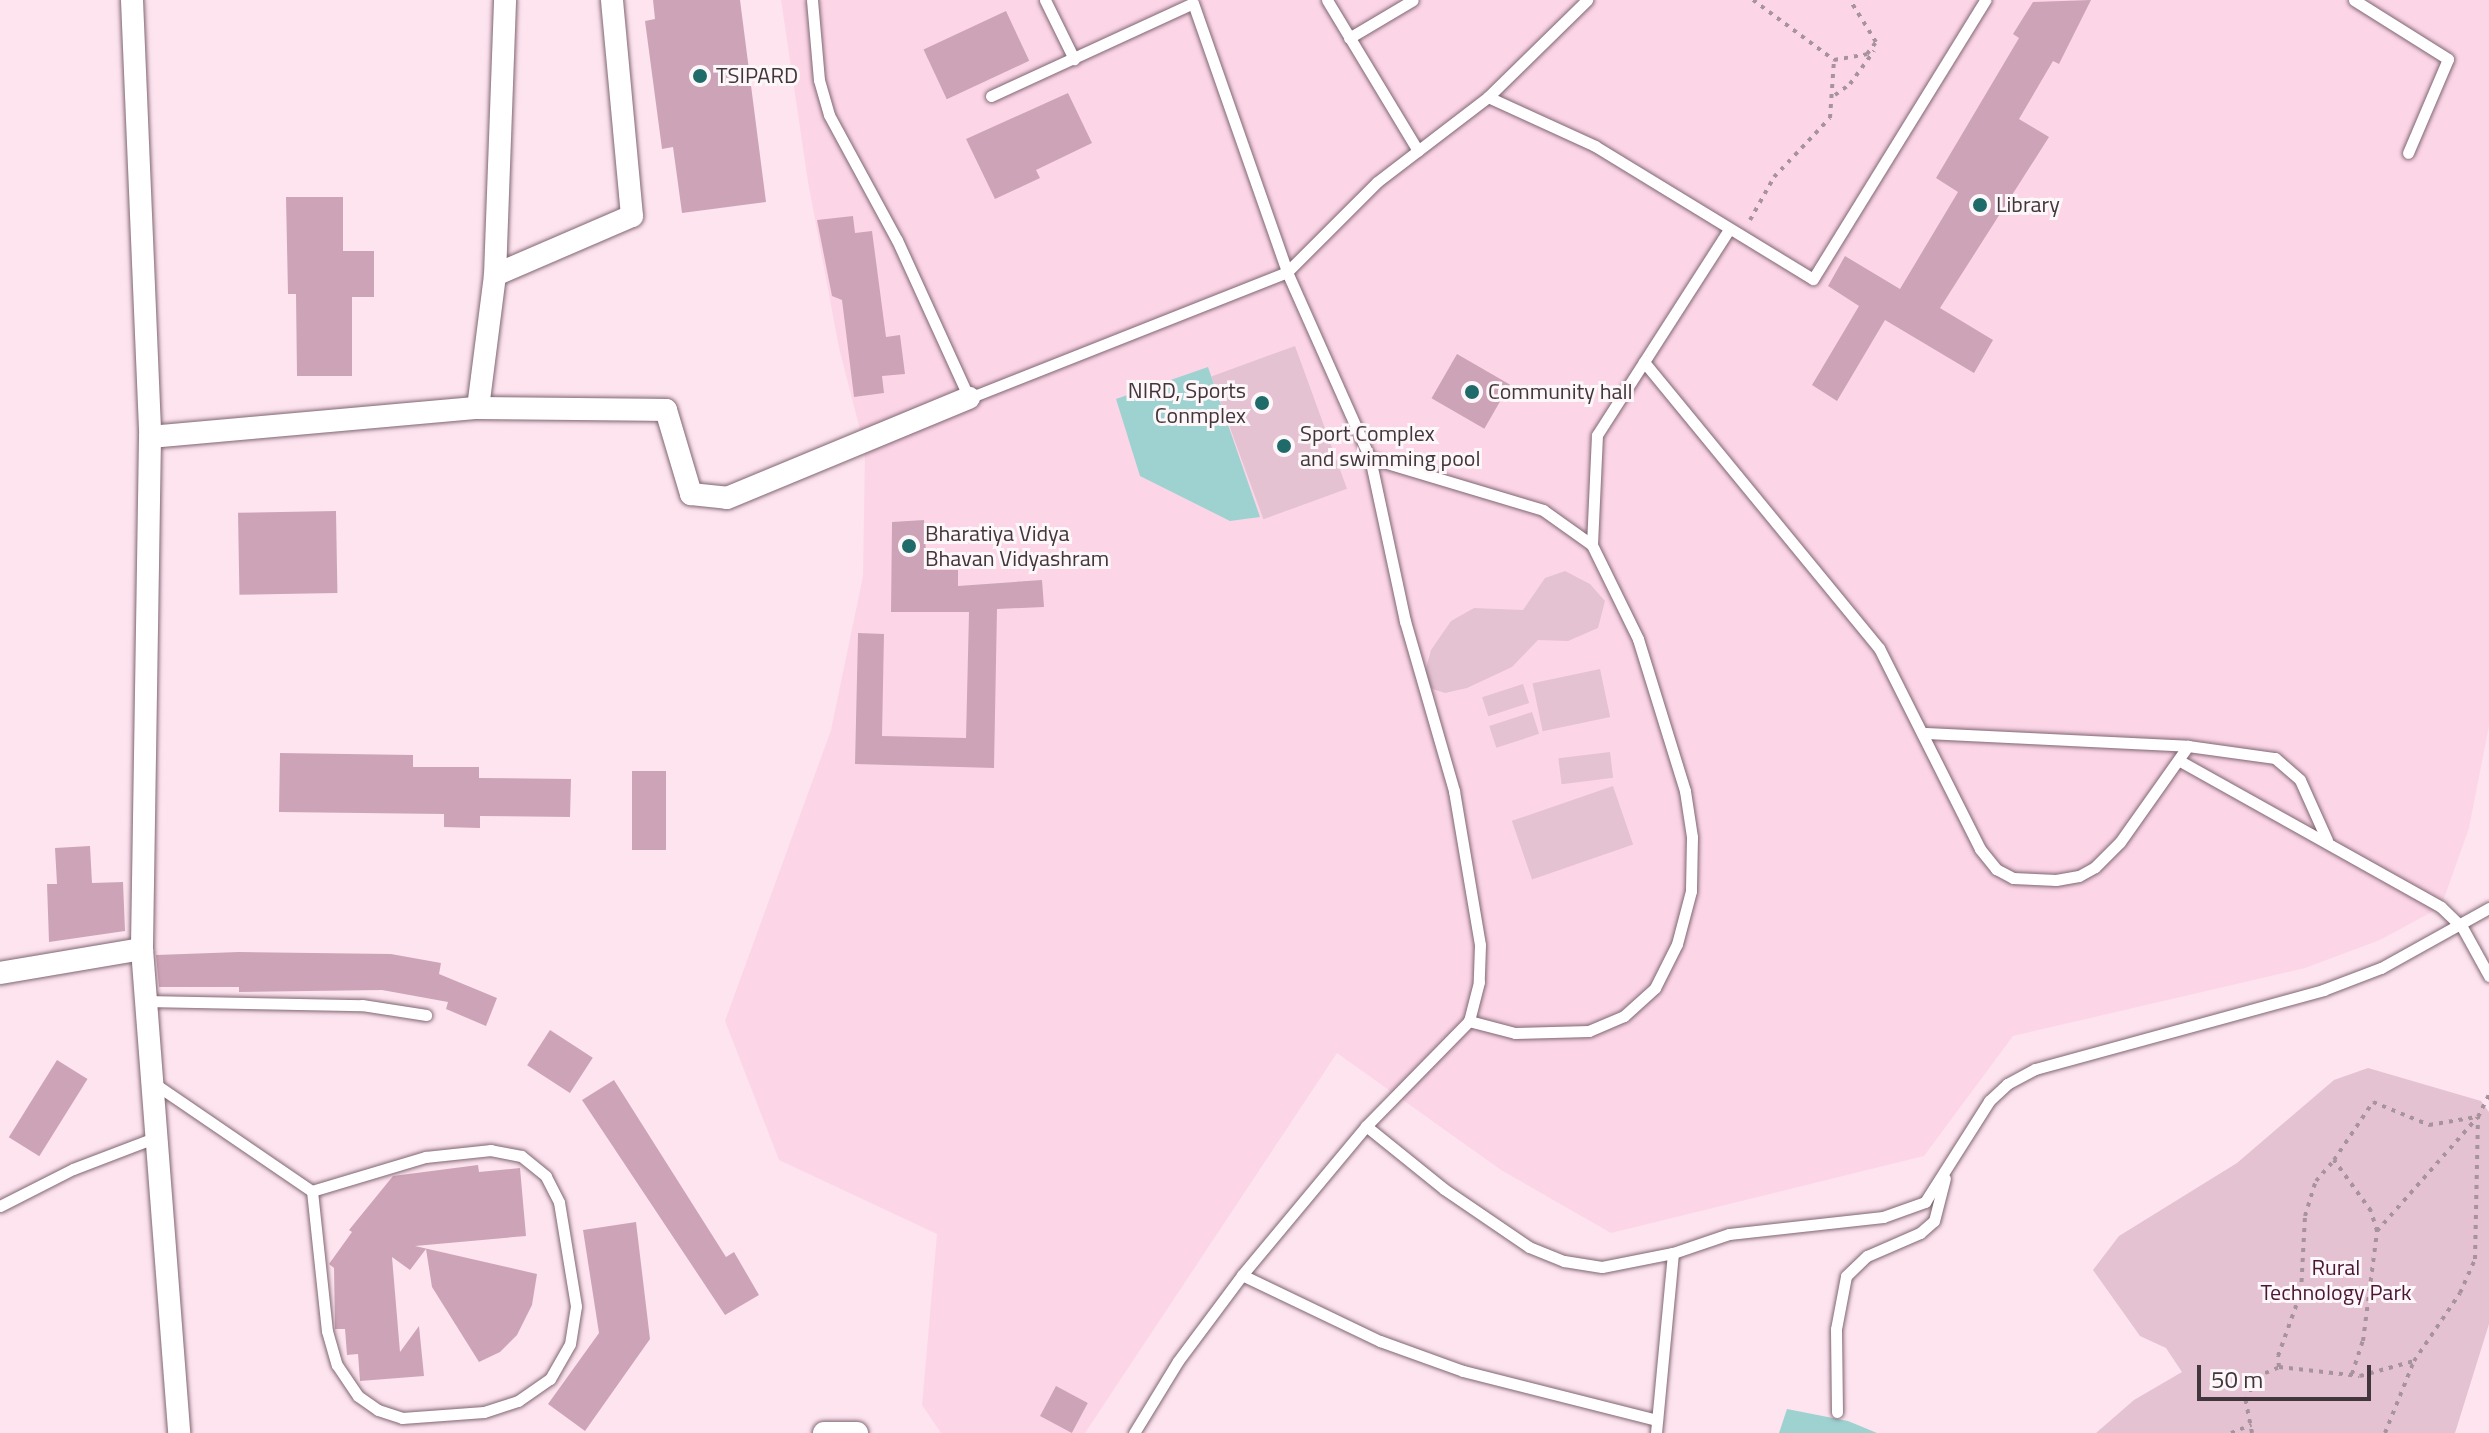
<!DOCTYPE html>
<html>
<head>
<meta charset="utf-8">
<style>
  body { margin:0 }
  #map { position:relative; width:2489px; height:1433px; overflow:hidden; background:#fde4ef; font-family:"Titillium Web",sans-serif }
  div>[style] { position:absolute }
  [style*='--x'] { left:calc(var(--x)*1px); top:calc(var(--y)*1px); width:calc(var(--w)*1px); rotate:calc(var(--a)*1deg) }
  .built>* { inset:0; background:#fcd6e7 }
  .green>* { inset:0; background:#e4c2d1; transform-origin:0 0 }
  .water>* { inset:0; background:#9dd2d1 }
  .building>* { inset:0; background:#cda4b7; transform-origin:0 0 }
  .path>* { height:4px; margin-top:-2px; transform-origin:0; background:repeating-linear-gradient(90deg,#a6939b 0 4px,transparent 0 10px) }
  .roads { filter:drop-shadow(0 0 2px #806672) drop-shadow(0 0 2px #806672) }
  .lane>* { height:11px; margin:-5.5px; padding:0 5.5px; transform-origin:5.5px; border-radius:5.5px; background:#fff }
  .street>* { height:22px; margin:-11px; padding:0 11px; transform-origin:11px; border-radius:11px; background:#fff }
  .dots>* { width:22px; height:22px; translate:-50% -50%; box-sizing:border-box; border:4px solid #fef7fa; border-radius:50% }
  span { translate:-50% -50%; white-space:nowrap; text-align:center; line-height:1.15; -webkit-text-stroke:6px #fef7fa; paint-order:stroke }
  .poi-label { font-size:22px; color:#41363b }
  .left { translate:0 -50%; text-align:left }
  .right { translate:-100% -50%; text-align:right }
  .park-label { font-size:22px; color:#4a1734 }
  .scale { position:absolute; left:2197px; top:1365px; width:174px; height:36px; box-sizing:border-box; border:4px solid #41363b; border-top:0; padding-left:10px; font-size:24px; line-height:28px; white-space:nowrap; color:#41363b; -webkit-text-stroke:6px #fef7fa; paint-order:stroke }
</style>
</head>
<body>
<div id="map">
  <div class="built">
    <i style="clip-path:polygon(781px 0,2489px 0,2489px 726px,2469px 828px,2441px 907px,2380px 940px,2305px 968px,2013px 1036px,1924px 1156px,1611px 1233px,1501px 1170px,1337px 1053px,1085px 1433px,941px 1433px,922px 1405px,937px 1234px,779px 1160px,725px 1021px,831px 730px,863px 576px,865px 449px,839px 348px,808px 182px)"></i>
  </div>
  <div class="green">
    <i style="left:1295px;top:346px;width:152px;height:89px;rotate:70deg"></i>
    <i style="clip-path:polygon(1565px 571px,1590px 584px,1605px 601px,1598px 628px,1568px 641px,1538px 640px,1512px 667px,1467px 688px,1445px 693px,1430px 688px,1425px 672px,1431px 650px,1451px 621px,1474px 608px,1523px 610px,1545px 578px)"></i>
    <i style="left:1600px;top:669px;width:49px;height:69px;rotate:78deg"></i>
    <i style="left:1523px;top:684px;width:20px;height:43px;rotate:72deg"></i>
    <i style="left:1532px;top:712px;width:23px;height:45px;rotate:72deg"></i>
    <i style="left:1610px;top:752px;width:26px;height:52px;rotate:83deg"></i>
    <i style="left:1613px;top:786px;width:62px;height:107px;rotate:71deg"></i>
    <i style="clip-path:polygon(2368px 1068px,2481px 1101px,2489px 1112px,2489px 1324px,2455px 1433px,2096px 1433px,2134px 1400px,2182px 1372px,2166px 1348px,2140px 1336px,2093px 1270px,2119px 1236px,2237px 1163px,2334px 1080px)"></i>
  </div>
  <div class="water">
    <i style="clip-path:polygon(1208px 367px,1260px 517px,1230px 521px,1140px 476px,1116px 399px)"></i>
    <i style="clip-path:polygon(1787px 1409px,1848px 1421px,1877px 1433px,1779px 1433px)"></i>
  </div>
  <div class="building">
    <i style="clip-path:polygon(653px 0,740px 0,766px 202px,682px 213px,673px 147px,662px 149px,645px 21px,655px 19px)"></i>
    <i style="clip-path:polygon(2091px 0,2059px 64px,2053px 61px,2019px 119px,2049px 137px,1940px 308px,1993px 340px,1974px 373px,1885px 320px,1837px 401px,1812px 385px,1859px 306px,1828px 286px,1845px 256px,1900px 289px,1958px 192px,1936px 178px,2019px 38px,2013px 34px,2033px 2px)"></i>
    <i style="left:1006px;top:11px;width:55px;height:91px;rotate:65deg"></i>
    <i style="clip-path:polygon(1068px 93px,1092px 143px,1036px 170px,1040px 178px,995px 199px,966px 139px)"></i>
    <i style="clip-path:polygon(286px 197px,343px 197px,343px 251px,374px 251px,374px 297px,352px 297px,352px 376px,297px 376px,296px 294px,288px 294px)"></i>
    <i style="clip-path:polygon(853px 216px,855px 233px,872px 231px,886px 337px,900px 335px,905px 374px,882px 376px,884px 393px,854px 397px,842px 300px,832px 296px,817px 220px)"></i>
    <i style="left:1457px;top:354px;width:61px;height:51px;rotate:30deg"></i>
    <i style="left:336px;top:511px;width:82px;height:98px;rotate:89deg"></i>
    <i style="clip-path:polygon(924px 520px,927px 570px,958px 570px,958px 586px,1042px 580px,1044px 607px,997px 609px,994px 768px,855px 764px,858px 633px,884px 634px,882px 736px,966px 738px,969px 612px,891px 612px,892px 522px)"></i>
    <i style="clip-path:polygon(280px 753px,413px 755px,413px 767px,479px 767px,479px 778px,571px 779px,570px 817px,480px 816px,480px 828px,444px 827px,444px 814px,279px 812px)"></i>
    <i style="left:632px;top:771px;width:34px;height:79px"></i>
    <i style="clip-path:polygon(90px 846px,92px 883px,123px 882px,125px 931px,49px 942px,47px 884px,57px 884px,55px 848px)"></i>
    <i style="clip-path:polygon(239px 952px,391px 954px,441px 963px,439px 974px,497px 998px,486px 1026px,446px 1009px,448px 1002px,382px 990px,239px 992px,239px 987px,159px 987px,156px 955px)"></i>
    <i style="left:550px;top:1030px;width:51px;height:42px;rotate:33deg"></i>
    <i style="left:57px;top:1060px;width:36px;height:91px;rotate:32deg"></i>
    <i style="clip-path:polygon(614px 1080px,726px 1257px,734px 1252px,759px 1295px,725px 1315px,582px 1100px)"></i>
    <i style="clip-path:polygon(478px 1165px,479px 1172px,520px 1168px,526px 1236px,415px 1246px,537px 1274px,532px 1305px,517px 1335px,500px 1352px,479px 1362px,432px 1287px,426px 1249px,410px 1270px,392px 1257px,400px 1352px,419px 1326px,424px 1376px,360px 1381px,358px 1354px,347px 1355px,345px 1329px,335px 1329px,334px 1268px,329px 1264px,352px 1232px,349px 1230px,393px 1176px)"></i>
    <i style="clip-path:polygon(636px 1222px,650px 1339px,585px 1431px,548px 1404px,599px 1333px,583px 1230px)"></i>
    <i style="left:1056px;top:1386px;width:36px;height:34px;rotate:28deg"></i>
  </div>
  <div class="path">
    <i style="--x:1753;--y:0;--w:101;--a:36.5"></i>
    <i style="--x:1834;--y:60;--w:34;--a:-10"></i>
    <i style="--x:1867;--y:54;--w:15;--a:-53"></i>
    <i style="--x:1876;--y:42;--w:49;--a:-121.8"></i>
    <i style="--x:1835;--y:95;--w:19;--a:-36"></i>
    <i style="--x:1850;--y:84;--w:41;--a:-54"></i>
    <i style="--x:1750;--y:220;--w:49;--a:-60.8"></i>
    <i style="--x:1774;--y:177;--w:81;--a:-46.5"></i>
    <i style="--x:1830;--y:118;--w:58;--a:-86.1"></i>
    <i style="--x:2377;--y:1231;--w:21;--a:-107"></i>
    <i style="--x:2371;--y:1211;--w:63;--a:-126"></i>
    <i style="--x:2334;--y:1160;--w:70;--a:-56.1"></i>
    <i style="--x:2373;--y:1102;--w:61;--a:22.3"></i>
    <i style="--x:2429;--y:1125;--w:48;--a:-9.7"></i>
    <i style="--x:2279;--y:1367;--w:11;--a:-95"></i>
    <i style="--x:2278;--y:1356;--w:68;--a:-70.2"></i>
    <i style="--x:2301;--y:1292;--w:76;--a:-87"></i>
    <i style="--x:2305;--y:1216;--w:37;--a:-73"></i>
    <i style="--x:2316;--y:1181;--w:28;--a:-49"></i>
    <i style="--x:2352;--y:1374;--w:35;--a:-72"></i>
    <i style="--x:2363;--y:1341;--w:111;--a:-82.7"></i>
    <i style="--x:2377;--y:1231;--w:151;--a:-48.5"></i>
    <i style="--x:2231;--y:1433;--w:22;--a:-22"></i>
    <i style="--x:2252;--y:1433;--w:33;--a:-101"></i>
    <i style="--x:2246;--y:1401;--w:26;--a:-67"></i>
    <i style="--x:2256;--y:1377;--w:25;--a:-23"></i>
    <i style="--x:2279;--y:1367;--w:81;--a:6.3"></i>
    <i style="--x:2360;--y:1376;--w:56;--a:-15.5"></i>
    <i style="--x:2385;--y:1433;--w:78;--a:-68.1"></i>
    <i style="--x:2414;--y:1361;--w:82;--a:-55.9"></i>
    <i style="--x:2460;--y:1293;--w:37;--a:-66"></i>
    <i style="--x:2475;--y:1259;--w:142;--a:-88.8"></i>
    <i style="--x:2478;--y:1117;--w:25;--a:-64"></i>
  </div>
  <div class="roads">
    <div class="lane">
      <i style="--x:812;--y:0;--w:80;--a:85"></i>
      <i style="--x:819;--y:80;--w:36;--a:74"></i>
      <i style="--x:829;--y:115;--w:142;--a:61.5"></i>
      <i style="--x:897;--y:240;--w:174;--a:65.5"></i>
      <i style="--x:969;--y:398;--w:342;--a:-21.6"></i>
      <i style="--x:1287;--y:272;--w:127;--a:-45"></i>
      <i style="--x:1377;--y:182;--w:140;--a:-37.4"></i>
      <i style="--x:1488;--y:97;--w:139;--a:-44.4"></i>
      <i style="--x:1045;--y:0;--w:66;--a:63.8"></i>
      <i style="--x:1327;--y:0;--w:176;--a:58.9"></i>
      <i style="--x:2354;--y:0;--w:111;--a:32.1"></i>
      <i style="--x:2448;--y:59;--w:102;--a:113.1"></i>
      <i style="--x:1349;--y:38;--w:74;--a:-30.7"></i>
      <i style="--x:991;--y:96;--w:222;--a:-24.7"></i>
      <i style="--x:1193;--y:3;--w:285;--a:70.7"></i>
      <i style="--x:1287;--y:272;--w:204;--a:66"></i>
      <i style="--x:1370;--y:458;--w:167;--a:77.9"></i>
      <i style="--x:1405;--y:621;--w:177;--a:73.9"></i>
      <i style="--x:1454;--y:791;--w:156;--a:80.4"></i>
      <i style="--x:1480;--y:945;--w:37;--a:92"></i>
      <i style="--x:1479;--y:982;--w:40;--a:104.4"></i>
      <i style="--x:1469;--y:1021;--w:147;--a:134.4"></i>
      <i style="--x:1488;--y:97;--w:118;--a:24.6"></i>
      <i style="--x:1595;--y:146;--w:255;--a:31.4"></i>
      <i style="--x:1813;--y:279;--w:328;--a:-58.3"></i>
      <i style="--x:1644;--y:362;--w:370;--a:50.6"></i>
      <i style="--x:1879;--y:648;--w:225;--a:63.3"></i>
      <i style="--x:1980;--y:849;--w:26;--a:51"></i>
      <i style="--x:1996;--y:869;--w:19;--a:28"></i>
      <i style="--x:2013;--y:878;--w:43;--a:2.7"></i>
      <i style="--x:2056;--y:880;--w:23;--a:-10"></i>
      <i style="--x:2079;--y:876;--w:18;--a:-29"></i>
      <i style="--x:2095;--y:867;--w:35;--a:-45"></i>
      <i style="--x:2120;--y:842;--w:118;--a:-54.7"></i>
      <i style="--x:1370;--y:458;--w:181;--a:16.7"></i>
      <i style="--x:1543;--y:510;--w:60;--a:35.5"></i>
      <i style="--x:1592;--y:545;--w:105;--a:63.9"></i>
      <i style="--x:1638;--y:639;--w:159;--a:72.8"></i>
      <i style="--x:1685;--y:791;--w:47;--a:81.3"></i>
      <i style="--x:1692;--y:837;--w:54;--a:91.1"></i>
      <i style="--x:1691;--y:891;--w:55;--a:104.8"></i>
      <i style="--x:1677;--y:944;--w:49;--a:116.6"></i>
      <i style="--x:1655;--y:988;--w:42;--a:137.9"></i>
      <i style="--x:1624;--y:1016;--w:38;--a:157"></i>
      <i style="--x:1589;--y:1031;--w:74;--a:178.5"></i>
      <i style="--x:1515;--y:1033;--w:48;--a:-165.4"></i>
      <i style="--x:1592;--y:545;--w:110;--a:-87.4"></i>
      <i style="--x:1597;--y:435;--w:242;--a:-57.3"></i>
      <i style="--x:1926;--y:733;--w:262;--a:2.8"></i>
      <i style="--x:2188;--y:746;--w:88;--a:7.9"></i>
      <i style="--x:2275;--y:758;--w:33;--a:41"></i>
      <i style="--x:2300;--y:780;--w:66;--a:65.8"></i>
      <i style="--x:2180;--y:761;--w:299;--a:29.2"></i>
      <i style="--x:2441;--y:907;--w:29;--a:44"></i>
      <i style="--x:2462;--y:927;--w:56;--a:61.1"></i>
      <i style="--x:145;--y:1001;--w:217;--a:1.1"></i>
      <i style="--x:362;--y:1005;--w:65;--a:8.9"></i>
      <i style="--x:152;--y:1082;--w:194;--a:34.3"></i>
      <i style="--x:312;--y:1191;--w:141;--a:83.9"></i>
      <i style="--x:327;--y:1331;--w:35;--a:74"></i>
      <i style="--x:337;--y:1365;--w:37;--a:56"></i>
      <i style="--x:358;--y:1396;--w:24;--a:35"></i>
      <i style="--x:378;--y:1410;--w:25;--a:18"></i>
      <i style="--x:402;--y:1418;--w:82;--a:-4.2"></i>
      <i style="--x:484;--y:1412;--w:36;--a:-18"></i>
      <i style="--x:518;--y:1401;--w:39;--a:-35"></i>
      <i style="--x:550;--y:1379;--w:40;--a:-60.3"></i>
      <i style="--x:570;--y:1344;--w:38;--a:-81"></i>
      <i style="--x:576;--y:1306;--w:105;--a:-99.3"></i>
      <i style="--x:559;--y:1202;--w:29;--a:-117"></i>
      <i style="--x:546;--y:1176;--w:32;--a:-141"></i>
      <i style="--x:521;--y:1156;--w:31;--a:-169"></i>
      <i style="--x:491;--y:1150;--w:66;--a:173.9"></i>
      <i style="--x:425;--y:1157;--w:118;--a:163.3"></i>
      <i style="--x:0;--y:1206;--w:82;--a:-26.9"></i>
      <i style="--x:73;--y:1169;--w:90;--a:-20.9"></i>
      <i style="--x:1673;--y:1253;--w:59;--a:-18.7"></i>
      <i style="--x:1729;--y:1234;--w:155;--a:-6.3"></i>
      <i style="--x:1883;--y:1217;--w:45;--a:-19.7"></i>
      <i style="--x:1925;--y:1202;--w:120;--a:-57.6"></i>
      <i style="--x:1989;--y:1101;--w:25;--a:-43"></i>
      <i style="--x:2007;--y:1084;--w:32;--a:-28"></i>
      <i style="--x:2035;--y:1069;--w:299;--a:-15.3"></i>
      <i style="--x:2323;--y:990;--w:62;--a:-20.8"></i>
      <i style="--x:2381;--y:968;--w:124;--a:-29.1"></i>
      <i style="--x:1242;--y:1275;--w:153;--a:25.6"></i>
      <i style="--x:1380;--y:1341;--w:88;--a:19.9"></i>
      <i style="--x:1463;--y:1371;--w:200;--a:14.2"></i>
      <i style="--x:1837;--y:1412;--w:83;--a:-90.7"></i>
      <i style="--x:1836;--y:1329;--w:54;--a:-79.3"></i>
      <i style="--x:1846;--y:1276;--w:29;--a:-44"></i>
      <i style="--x:1867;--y:1256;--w:58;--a:-23.5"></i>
      <i style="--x:1920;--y:1233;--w:18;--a:-41"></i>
      <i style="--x:1934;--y:1221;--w:44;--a:-75.7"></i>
      <i style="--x:1134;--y:1433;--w:84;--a:-58.6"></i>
      <i style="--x:1178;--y:1361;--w:107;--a:-53.3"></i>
      <i style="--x:1242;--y:1275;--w:194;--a:-50.2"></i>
      <i style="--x:1366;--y:1126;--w:100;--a:38.9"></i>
      <i style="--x:1444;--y:1189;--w:103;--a:34.3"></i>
      <i style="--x:1529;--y:1247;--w:38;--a:22"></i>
      <i style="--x:1564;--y:1261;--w:38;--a:9"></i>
      <i style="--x:1602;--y:1267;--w:72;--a:-11.2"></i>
      <i style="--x:1673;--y:1253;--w:181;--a:95.4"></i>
    </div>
    <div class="street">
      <i style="--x:132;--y:0;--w:437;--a:87.6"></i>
      <i style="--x:150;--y:437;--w:512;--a:90.9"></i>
      <i style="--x:142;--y:949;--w:485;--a:85.6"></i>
      <i style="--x:495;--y:275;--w:149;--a:-23.3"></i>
      <i style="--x:632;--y:216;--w:217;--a:-95.3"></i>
      <i style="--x:478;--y:408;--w:134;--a:-82.7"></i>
      <i style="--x:495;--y:275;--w:275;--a:-87.9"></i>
      <i style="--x:150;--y:437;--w:329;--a:-5.1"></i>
      <i style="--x:478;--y:408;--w:188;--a:0.6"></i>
      <i style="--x:666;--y:410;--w:88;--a:73.4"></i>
      <i style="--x:691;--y:494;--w:36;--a:6"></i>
      <i style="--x:727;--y:498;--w:262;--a:-22.5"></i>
      <i style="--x:0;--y:973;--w:144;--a:-9.6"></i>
      <i style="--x:824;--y:1433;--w:33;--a:0"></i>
    </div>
  </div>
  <div class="dots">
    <i style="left:700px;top:76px;background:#1f6b6a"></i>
    <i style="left:1980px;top:205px;background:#1f6b6a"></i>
    <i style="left:1472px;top:392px;background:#1f6b6a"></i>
    <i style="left:1262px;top:403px;background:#1f6b6a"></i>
    <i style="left:1284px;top:446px;background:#1f6b6a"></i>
    <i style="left:909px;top:546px;background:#1f6b6a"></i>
  </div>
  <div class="poi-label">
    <span class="left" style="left:716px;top:76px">TSIPARD</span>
    <span class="left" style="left:1996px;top:205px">Library</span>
    <span class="right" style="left:1246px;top:403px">NIRD, Sports<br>Conmplex</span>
    <span class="left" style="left:1488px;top:392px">Community hall</span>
    <span class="left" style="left:1300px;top:446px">Sport Complex<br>and swimming pool</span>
    <span class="left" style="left:925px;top:546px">Bharatiya Vidya<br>Bhavan Vidyashram</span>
  </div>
  <div class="park-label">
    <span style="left:2336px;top:1280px">Rural<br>Technology Park</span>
  </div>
  <div class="scale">50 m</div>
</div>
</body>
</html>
